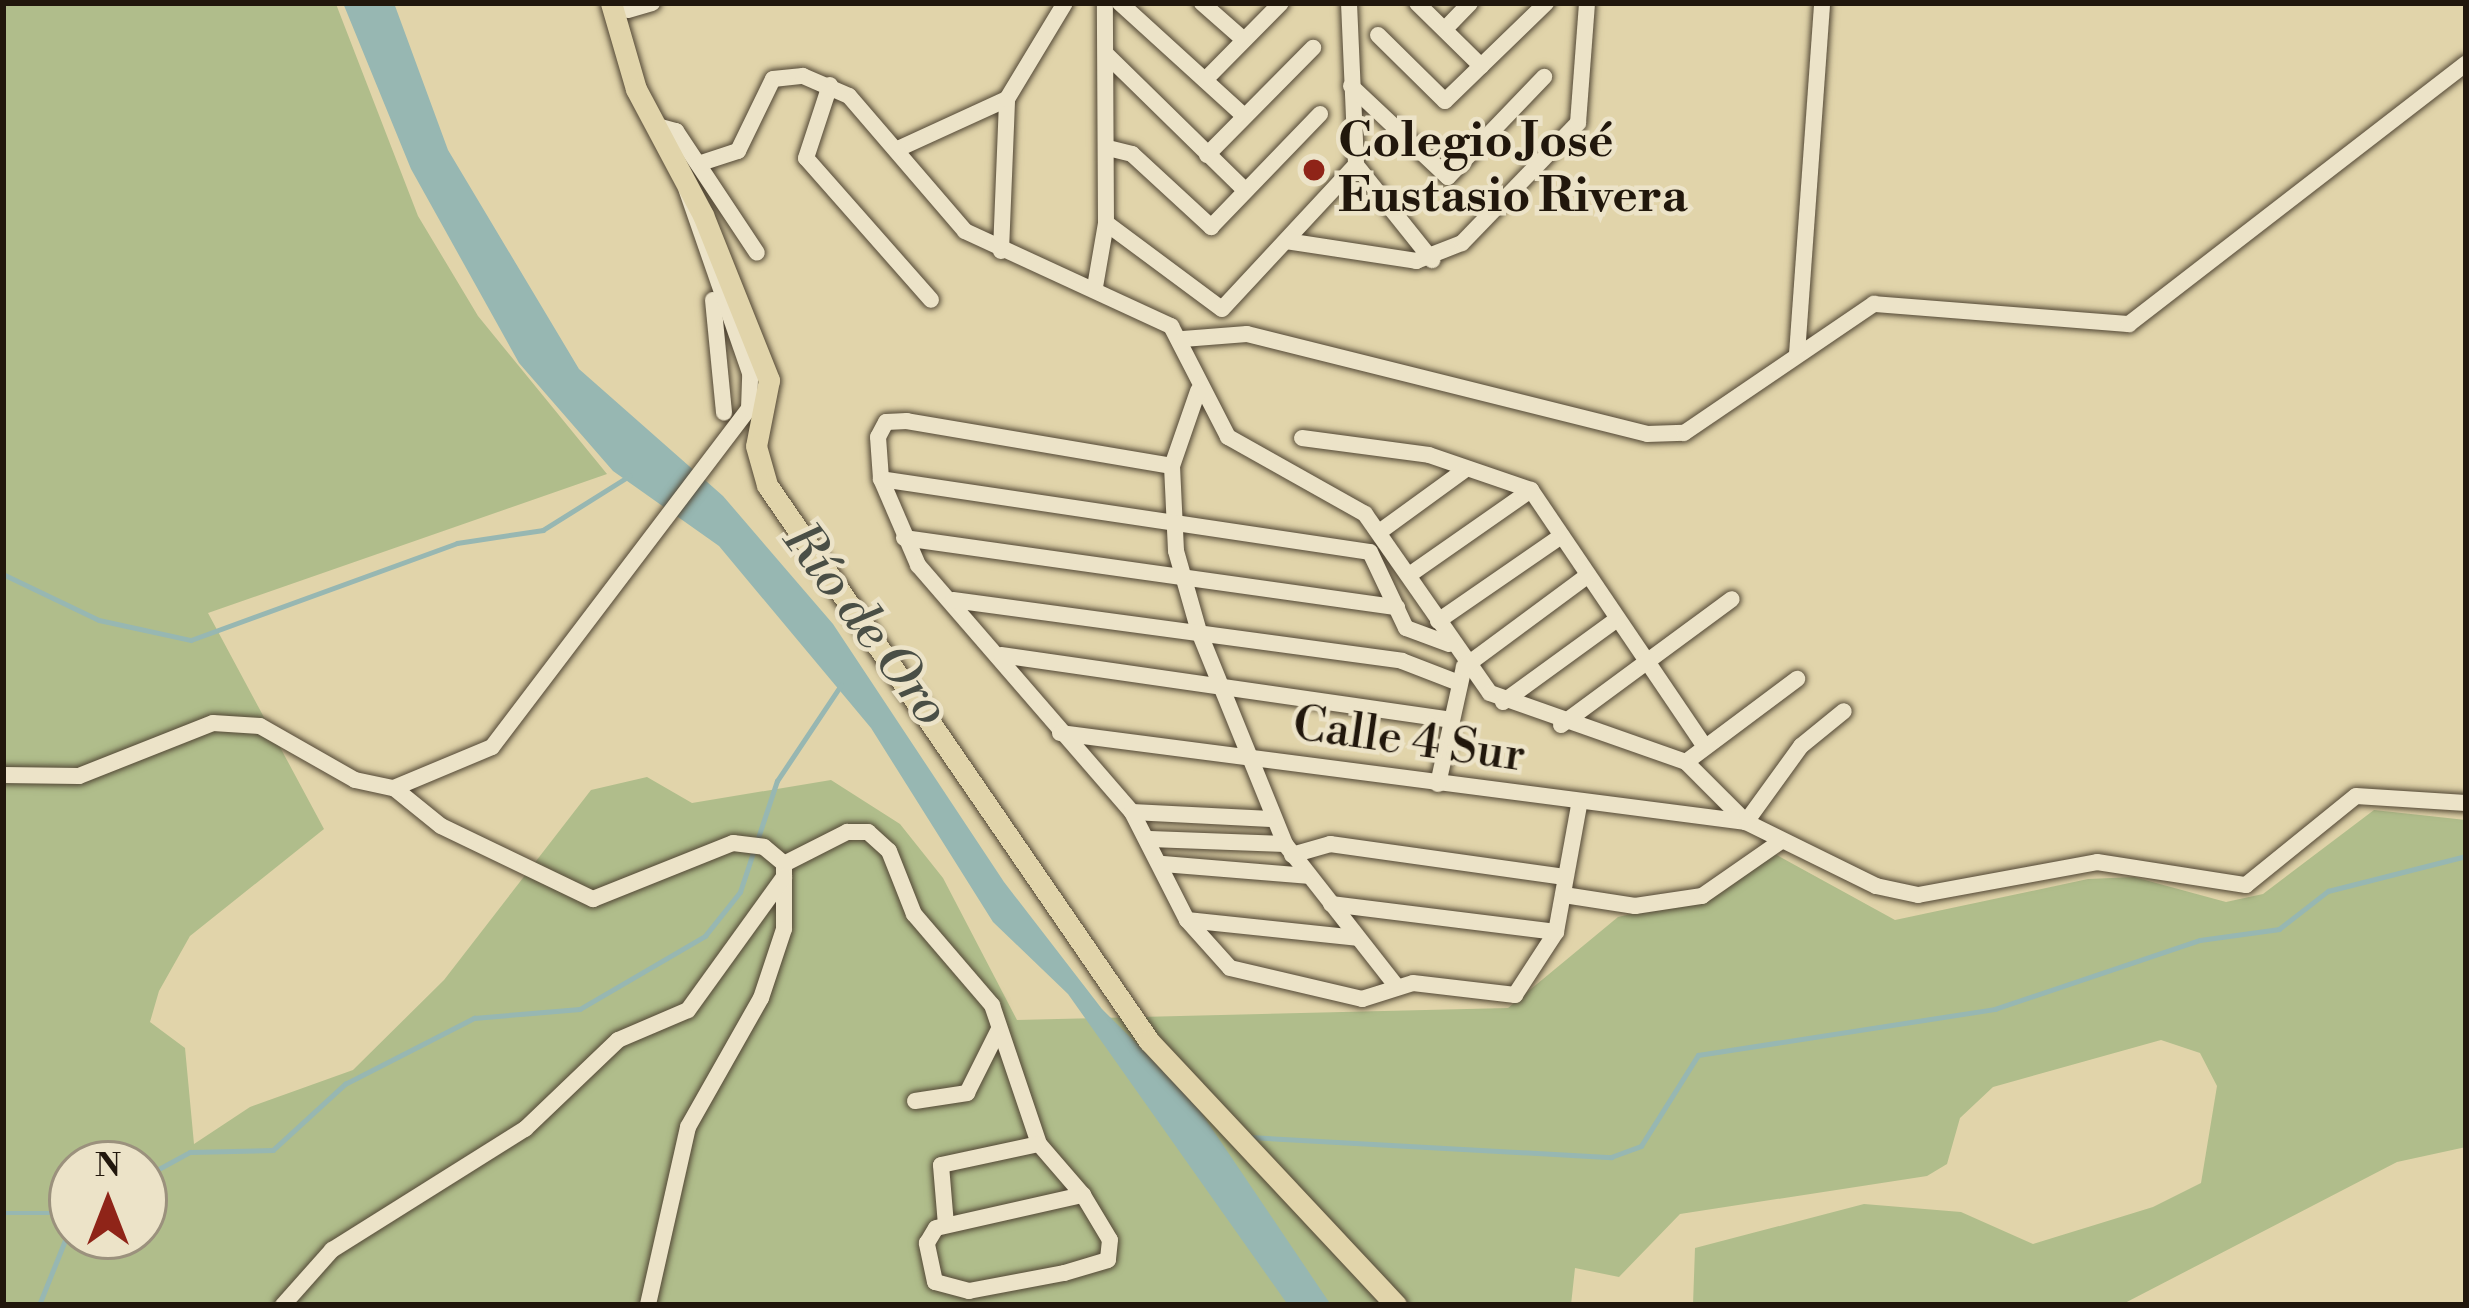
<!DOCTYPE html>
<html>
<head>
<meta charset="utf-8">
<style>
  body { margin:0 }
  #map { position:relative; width:2469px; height:1308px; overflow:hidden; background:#e1d4aa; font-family:"Libre Bodoni",serif }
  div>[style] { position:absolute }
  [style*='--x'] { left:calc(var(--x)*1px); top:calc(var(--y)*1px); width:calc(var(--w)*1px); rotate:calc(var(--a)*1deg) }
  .green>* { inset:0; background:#b0bd8b }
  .water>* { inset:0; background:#97b7b2 }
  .stream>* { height:4.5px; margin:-2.25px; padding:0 2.25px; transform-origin:2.25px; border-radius:2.25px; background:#97b7b2 }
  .roads { filter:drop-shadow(0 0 3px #514634) drop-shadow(0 0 3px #514634) }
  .minor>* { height:16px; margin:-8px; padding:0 8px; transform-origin:8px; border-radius:8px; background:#ece3c8 }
  .major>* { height:21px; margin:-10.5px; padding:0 10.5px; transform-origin:10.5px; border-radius:10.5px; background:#e1d4aa }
  .dots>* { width:33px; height:33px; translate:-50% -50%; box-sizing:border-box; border:6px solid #ece3c8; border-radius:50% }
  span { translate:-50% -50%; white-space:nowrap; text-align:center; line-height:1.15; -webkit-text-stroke:9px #ece3c8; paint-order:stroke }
  .poi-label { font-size:48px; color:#21170c; font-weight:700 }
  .left { translate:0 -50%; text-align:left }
  .street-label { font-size:48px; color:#21170c }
  .water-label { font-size:51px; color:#4a4f46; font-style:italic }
  .frame { position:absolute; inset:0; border:6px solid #21170c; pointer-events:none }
  .north { position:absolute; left:48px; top:1140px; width:120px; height:120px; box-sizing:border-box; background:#ece3c8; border:3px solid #9b917d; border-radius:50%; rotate:0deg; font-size:33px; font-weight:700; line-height:48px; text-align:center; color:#21170c }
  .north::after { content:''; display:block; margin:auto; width:42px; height:54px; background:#8f2418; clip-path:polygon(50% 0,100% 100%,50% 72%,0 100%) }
</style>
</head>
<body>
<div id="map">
  <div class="green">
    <i style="clip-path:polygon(evenodd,3px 3px,336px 4px,418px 216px,478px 316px,607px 474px,208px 613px,324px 829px,190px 936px,159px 991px,150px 1022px,185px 1048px,194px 1144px,250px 1107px,353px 1070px,444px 980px,591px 790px,647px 777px,692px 803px,831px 780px,900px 824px,943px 878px,1017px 1020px,1508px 1008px,1618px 917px,1721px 893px,1775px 854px,1895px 920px,2088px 879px,2134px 877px,2226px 902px,2263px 894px,2374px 810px,2466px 820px,2466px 1147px,2397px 1162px,2121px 1305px,1693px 1305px,1695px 1248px,1864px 1204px,1961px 1212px,2033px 1244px,2153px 1207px,2201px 1183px,2217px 1086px,2200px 1053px,2161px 1040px,1993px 1087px,1960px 1118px,1947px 1164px,1927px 1176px,1680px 1214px,1619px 1277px,1575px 1268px,1571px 1305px,3px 1305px,3px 3px,72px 1164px,144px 1164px,144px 1236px,72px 1236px,72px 1164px)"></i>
  </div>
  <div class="water">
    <i style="clip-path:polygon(343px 3px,394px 3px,448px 150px,579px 369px,723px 496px,833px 624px,1004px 882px,1102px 1009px,1192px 1099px,1331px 1305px,1288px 1305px,1068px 994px,993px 922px,871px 728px,719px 546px,613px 471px,519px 363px,411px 169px)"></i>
  </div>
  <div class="stream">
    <i style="--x:3;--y:574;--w:106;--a:25.6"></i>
    <i style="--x:99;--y:620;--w:94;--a:12.3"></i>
    <i style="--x:191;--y:640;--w:283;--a:-20"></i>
    <i style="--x:457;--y:543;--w:87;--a:-8.6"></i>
    <i style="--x:543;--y:530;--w:102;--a:-32.1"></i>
    <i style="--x:1249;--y:1137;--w:363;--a:3.2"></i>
    <i style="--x:1611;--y:1157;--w:32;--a:-20"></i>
    <i style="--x:1641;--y:1146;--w:107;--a:-57.9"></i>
    <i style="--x:1698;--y:1055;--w:301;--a:-8.8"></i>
    <i style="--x:1995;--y:1009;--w:216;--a:-18.6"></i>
    <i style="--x:2200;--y:940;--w:80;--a:-7.9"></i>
    <i style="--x:2279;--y:929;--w:62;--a:-37.8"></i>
    <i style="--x:2328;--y:891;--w:142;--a:-14.2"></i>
    <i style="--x:144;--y:1177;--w:52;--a:-28.5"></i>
    <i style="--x:190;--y:1152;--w:83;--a:-1.4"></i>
    <i style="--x:273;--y:1150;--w:98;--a:-42.5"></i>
    <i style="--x:345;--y:1084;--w:145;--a:-27.1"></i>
    <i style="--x:474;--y:1018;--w:106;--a:-4.9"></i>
    <i style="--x:580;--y:1009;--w:145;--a:-30.3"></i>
    <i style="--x:705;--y:936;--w:56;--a:-51.5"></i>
    <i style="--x:740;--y:892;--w:117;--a:-71.6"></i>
    <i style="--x:777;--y:781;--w:115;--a:-56.3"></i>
    <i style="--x:3;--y:1213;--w:69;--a:0"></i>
    <i style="--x:39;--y:1305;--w:88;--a:-68.1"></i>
  </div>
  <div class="roads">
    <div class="minor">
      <i style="--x:1120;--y:3;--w:168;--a:42.3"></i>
      <i style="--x:1202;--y:3;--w:56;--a:41.4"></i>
      <i style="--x:1349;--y:3;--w:162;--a:87.5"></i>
      <i style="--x:1356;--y:165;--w:122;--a:51.3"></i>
      <i style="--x:1417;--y:3;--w:90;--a:44.5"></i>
      <i style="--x:628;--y:10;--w:25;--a:-16"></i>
      <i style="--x:1445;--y:29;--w:36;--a:-46"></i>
      <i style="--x:1378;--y:35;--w:94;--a:44.6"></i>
      <i style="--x:1445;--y:101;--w:141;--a:-44.1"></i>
      <i style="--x:1108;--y:56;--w:190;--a:44.4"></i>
      <i style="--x:1205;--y:80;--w:108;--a:-45.4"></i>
      <i style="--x:830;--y:85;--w:77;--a:108.2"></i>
      <i style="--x:806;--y:158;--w:189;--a:48.6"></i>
      <i style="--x:1351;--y:86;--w:133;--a:43.2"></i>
      <i style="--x:1448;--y:177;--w:139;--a:-46.2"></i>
      <i style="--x:657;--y:126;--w:20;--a:15"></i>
      <i style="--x:676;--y:131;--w:146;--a:56.4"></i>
      <i style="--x:900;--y:148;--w:118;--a:-24.6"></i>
      <i style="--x:1108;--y:148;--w:25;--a:14"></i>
      <i style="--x:1132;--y:154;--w:108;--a:42.7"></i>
      <i style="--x:1211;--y:227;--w:157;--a:-46"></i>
      <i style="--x:1207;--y:155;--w:151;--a:-45.3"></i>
      <i style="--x:701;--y:163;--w:39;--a:-18"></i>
      <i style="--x:738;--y:151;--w:80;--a:-64.1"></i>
      <i style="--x:773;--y:79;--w:30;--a:-6"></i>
      <i style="--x:803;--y:76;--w:50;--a:23.5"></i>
      <i style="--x:849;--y:96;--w:178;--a:49.3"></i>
      <i style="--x:965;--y:231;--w:227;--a:24.8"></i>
      <i style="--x:1171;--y:326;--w:125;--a:62.8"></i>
      <i style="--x:1228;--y:437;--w:157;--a:29.3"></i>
      <i style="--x:1365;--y:514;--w:218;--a:55.1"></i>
      <i style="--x:1490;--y:693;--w:208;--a:19.4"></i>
      <i style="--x:1686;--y:762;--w:85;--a:45"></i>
      <i style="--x:1746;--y:822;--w:145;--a:26.2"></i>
      <i style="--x:1876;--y:886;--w:43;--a:12.1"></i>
      <i style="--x:1918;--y:895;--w:182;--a:-10.4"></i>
      <i style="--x:2097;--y:862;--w:151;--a:8.8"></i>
      <i style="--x:2246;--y:885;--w:141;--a:-39"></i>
      <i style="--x:2356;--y:796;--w:110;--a:3.6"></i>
      <i style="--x:1106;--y:223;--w:144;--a:36.6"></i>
      <i style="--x:1222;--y:309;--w:197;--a:-47.1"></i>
      <i style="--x:1286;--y:241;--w:132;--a:8.7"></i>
      <i style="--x:1416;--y:261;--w:49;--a:-21.4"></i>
      <i style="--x:1462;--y:243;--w:167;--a:-46"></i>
      <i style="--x:1578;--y:123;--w:120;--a:-85.7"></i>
      <i style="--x:1001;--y:251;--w:152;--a:-87.7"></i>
      <i style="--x:1007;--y:99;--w:112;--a:-58.9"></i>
      <i style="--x:1095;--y:287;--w:65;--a:-80.2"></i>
      <i style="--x:1106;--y:223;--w:220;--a:-90.3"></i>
      <i style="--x:713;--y:300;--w:113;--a:84.4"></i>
      <i style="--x:1183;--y:339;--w:64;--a:-4.5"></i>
      <i style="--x:1247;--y:334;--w:412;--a:14"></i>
      <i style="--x:1647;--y:434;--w:37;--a:-2"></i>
      <i style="--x:1684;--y:433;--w:230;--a:-34.2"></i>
      <i style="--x:1874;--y:304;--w:256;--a:4.5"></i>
      <i style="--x:2129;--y:324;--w:426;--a:-37.7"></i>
      <i style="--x:1797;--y:354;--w:352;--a:-85.9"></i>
      <i style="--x:1198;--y:391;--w:79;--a:109.1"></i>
      <i style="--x:1172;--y:466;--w:85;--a:87.3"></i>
      <i style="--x:1176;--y:551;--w:84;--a:74.1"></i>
      <i style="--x:1199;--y:632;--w:229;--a:67.9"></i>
      <i style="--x:1285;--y:844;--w:177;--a:51.9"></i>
      <i style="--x:1302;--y:438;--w:128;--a:7.6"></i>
      <i style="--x:1429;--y:455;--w:108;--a:18.9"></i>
      <i style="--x:1531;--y:490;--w:310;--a:55.9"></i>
      <i style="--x:1172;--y:466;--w:269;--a:-170.4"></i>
      <i style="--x:907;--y:421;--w:21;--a:177"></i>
      <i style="--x:886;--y:422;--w:17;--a:118"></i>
      <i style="--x:878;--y:437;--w:42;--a:85.9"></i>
      <i style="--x:881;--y:479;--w:94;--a:66.7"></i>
      <i style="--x:918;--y:565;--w:327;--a:49.1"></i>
      <i style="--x:1132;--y:812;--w:121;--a:63"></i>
      <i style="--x:1187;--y:920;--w:64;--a:48.1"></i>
      <i style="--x:1230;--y:968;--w:136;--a:13.2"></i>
      <i style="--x:1362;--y:999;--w:53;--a:-17.4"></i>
      <i style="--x:1413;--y:983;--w:103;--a:6.7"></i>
      <i style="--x:1515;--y:995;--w:75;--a:-56.9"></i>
      <i style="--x:1556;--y:932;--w:128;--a:-79.7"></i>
      <i style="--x:881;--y:479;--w:494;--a:8.5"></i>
      <i style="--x:1370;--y:552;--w:84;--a:64.7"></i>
      <i style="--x:1406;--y:628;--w:46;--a:20.4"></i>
      <i style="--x:1382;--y:530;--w:104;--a:-36"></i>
      <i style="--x:904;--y:538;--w:498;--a:8"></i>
      <i style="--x:1412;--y:573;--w:145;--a:-34.9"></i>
      <i style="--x:953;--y:600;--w:453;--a:7.7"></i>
      <i style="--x:1402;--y:661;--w:61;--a:21.1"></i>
      <i style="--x:1438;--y:621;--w:150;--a:-34.6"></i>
      <i style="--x:1001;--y:655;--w:454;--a:8.2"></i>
      <i style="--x:1503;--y:702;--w:140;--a:-36"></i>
      <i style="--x:1561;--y:725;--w:212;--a:-36.4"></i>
      <i style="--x:1060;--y:733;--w:692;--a:7.39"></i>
      <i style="--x:1686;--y:762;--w:139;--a:-36.8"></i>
      <i style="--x:3;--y:775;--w:76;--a:0.8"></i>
      <i style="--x:79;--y:776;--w:144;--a:-21.6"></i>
      <i style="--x:213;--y:723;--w:47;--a:3.7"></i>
      <i style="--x:260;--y:726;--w:109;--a:29.6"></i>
      <i style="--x:355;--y:780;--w:40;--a:12"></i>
      <i style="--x:394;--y:788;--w:106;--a:-22.7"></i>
      <i style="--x:492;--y:747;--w:425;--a:-52.8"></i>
      <i style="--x:749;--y:409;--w:36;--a:-88"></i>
      <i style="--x:750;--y:373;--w:193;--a:-109.1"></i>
      <i style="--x:1438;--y:784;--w:120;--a:-77.5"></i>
      <i style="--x:1464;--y:667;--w:153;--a:-36.5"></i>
      <i style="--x:394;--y:788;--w:60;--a:39"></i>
      <i style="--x:441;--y:826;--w:169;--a:25.7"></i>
      <i style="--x:593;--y:899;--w:151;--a:-21.8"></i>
      <i style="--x:733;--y:843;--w:31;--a:7"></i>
      <i style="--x:764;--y:847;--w:26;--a:40"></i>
      <i style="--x:784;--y:864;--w:65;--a:90"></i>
      <i style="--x:784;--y:929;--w:73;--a:108.4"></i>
      <i style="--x:761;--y:998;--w:148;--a:119.5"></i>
      <i style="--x:688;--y:1127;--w:182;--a:102.7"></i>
      <i style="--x:1132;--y:812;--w:139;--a:2.9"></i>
      <i style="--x:1746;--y:822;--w:94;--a:-54.1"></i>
      <i style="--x:1801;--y:746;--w:55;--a:-39.1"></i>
      <i style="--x:1150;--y:839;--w:135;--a:2.1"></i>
      <i style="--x:1292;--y:855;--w:40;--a:-16"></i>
      <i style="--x:1330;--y:844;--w:237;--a:8"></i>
      <i style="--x:784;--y:864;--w:71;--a:-26.9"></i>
      <i style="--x:847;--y:832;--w:21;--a:0"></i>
      <i style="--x:868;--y:832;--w:28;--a:42"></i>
      <i style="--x:889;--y:851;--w:68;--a:68.4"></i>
      <i style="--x:914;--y:914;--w:120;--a:49.4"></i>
      <i style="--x:992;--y:1005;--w:147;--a:71.3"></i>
      <i style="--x:1039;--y:1144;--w:67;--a:49.2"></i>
      <i style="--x:1083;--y:1195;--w:52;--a:59"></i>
      <i style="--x:1110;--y:1240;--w:20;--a:96"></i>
      <i style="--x:1108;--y:1260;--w:46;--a:163.5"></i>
      <i style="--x:1064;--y:1273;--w:97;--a:169.3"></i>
      <i style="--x:969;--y:1291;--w:35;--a:-165"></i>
      <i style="--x:935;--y:1282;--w:40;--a:-102"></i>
      <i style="--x:927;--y:1243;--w:17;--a:-59"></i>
      <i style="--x:936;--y:1228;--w:151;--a:-12.7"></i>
      <i style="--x:1163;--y:864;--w:145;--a:4.7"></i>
      <i style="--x:1564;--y:895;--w:72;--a:8.8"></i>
      <i style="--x:1635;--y:906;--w:68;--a:-8.5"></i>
      <i style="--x:1702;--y:896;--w:96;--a:-34.8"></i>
      <i style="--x:1331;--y:904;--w:227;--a:7.1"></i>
      <i style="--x:1187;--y:920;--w:171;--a:6"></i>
      <i style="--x:915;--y:1101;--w:53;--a:-8.7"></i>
      <i style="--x:967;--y:1093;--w:72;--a:-63.4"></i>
      <i style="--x:946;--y:1225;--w:60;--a:-94.8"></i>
      <i style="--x:941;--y:1165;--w:100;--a:-12.1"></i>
      <i style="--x:283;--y:1305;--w:74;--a:-48.3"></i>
      <i style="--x:332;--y:1250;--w:228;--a:-32.1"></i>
      <i style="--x:525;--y:1129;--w:129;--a:-43.7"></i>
      <i style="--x:618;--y:1040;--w:76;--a:-23.2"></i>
      <i style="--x:688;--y:1010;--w:164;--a:-54.2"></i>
    </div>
    <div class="major">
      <i style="--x:611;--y:3;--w:90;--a:73.8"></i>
      <i style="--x:636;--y:89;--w:143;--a:62"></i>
      <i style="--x:703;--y:215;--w:178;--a:68.2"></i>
      <i style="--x:769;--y:380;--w:67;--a:101.1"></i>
      <i style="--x:756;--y:446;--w:41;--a:74.2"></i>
      <i style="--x:767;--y:485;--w:675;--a:55.51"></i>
      <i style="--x:1149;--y:1041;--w:362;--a:46.9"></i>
    </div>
  </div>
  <div class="dots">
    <i style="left:1314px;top:170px;background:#8f2418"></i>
  </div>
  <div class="poi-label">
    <span class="left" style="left:1338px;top:170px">Colegio José<br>Eustasio Rivera</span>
  </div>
  <div class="street-label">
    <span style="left:1409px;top:741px;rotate:8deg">Calle 4 Sur</span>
  </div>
  <div class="water-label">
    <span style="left:865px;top:625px;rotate:53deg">Río de Oro</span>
  </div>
  <div class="frame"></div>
  <div class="north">N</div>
</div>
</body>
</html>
